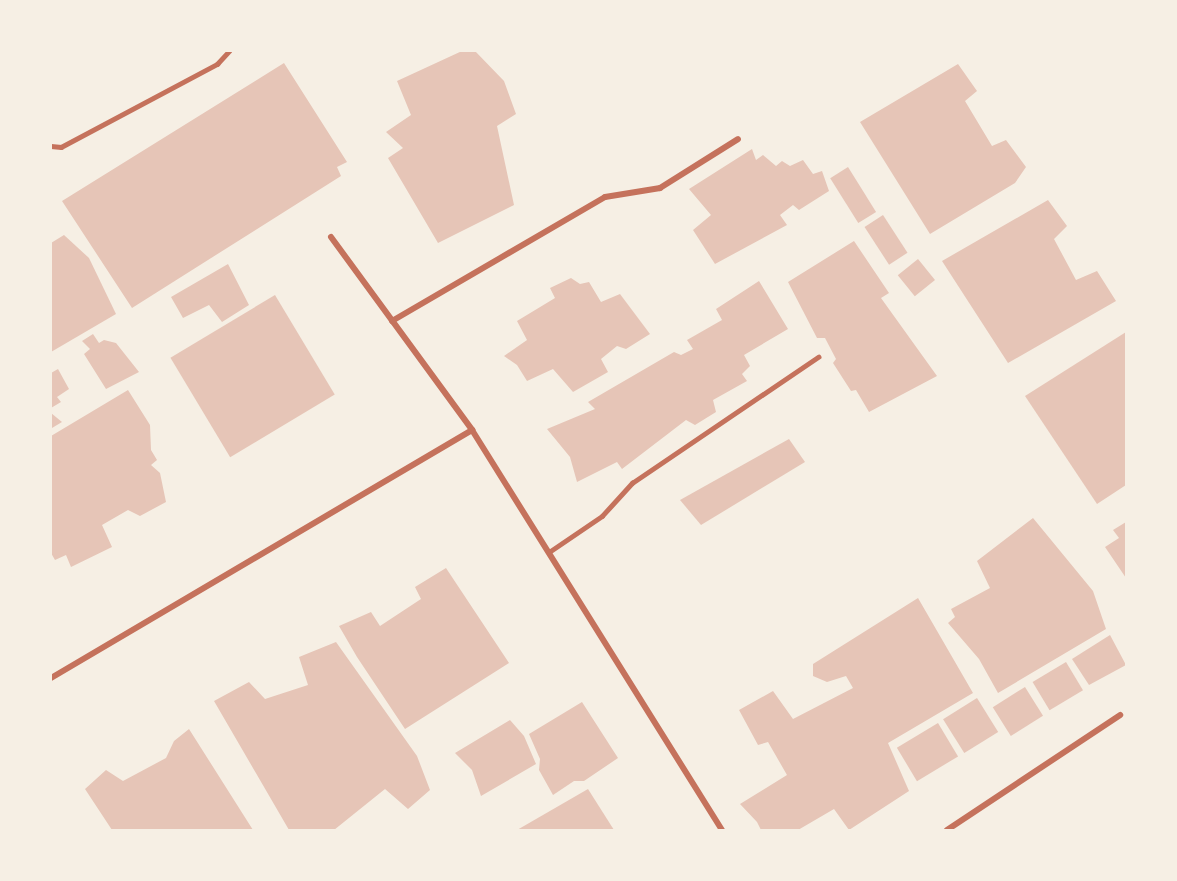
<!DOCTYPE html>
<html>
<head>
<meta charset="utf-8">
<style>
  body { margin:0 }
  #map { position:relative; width:1177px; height:881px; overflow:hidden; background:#f6efe4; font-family:"Varela Round",sans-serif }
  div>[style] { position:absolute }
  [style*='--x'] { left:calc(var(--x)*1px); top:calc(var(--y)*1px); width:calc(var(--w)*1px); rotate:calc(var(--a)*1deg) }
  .building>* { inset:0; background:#e6c5b7; transform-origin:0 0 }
  .service>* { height:4.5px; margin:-2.25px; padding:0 2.25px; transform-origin:2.25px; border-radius:2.25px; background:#c5725c }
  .minor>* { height:6px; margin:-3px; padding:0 3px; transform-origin:3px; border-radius:3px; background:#c5725c }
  span { translate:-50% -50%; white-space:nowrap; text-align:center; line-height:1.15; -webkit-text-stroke:4.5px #f6efe4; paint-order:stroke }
  .frame { position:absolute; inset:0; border:52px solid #f6efe4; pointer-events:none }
</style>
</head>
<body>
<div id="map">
  <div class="building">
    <i style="clip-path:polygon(462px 51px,475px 51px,504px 81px,516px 114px,497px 126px,514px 205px,438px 243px,388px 158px,403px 148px,386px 132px,411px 115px,397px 81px)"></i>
    <i style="clip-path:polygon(284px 63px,347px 162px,337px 167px,341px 176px,132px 308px,62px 201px)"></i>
    <i style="clip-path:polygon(958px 64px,977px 91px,965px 101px,992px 146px,1006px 140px,1026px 167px,1015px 183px,930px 234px,860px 122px)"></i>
    <i style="clip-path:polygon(752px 149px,756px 160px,763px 155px,776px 166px,782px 161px,790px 166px,803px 160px,813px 174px,822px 171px,829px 191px,799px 210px,793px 205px,780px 215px,787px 225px,715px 264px,693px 230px,711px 215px,689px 189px)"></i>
    <i style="left:848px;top:167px;width:53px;height:21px;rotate:58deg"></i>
    <i style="clip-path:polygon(1048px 200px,1067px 226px,1054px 239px,1076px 280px,1097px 271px,1116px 301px,1008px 363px,942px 261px)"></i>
    <i style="left:883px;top:215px;width:45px;height:22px;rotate:57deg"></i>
    <i style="clip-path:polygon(64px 235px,89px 258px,116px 314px,51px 352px,51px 243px)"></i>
    <i style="clip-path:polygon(854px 241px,889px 293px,881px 298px,937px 376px,869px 412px,856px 390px,851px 391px,833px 363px,836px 359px,825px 338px,817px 338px,788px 282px)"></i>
    <i style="left:918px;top:259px;width:27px;height:26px;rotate:51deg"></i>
    <i style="clip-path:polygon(228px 264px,249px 305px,222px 322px,209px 305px,183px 318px,171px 297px)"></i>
    <i style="clip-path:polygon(571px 278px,580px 284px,589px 282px,601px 302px,620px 294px,650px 334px,626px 349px,617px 346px,601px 359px,608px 372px,573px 392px,553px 369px,527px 381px,517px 365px,504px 356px,527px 340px,517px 321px,555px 298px,550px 288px)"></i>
    <i style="clip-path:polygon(759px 281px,788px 329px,744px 355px,750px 366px,742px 374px,747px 381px,713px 400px,716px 412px,695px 425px,686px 420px,622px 469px,617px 462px,577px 482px,570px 457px,547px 429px,595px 409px,588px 402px,674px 352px,681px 355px,693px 349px,687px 340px,722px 320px,716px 309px)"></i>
    <i style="left:275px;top:295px;width:116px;height:122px;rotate:59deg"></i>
    <i style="clip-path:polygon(1126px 332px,1126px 485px,1097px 504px,1025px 396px)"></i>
    <i style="clip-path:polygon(93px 334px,99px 343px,104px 340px,116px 343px,139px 372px,106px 389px,84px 354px,90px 349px,82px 341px)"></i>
    <i style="clip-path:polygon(58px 369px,69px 389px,57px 397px,61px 402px,51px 408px,51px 373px)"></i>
    <i style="clip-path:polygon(128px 390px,150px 425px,151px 450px,157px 460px,151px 465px,160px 473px,166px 502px,140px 516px,128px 510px,102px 525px,112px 547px,71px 567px,66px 555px,55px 560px,51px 553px,51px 436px)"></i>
    <i style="clip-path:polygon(51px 413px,62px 422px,52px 428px)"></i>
    <i style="clip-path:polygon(789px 439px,805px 462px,701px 525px,680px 500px)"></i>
    <i style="clip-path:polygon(1033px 518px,1093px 591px,1106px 629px,998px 693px,979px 659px,948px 623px,955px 617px,951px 609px,990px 588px,977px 561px)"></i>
    <i style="clip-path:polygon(1126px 522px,1126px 578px,1105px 547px,1119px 538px,1113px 530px)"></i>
    <i style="clip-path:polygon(446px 568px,509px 663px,405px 729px,357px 657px,339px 626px,371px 612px,380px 626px,421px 599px,415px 587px)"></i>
    <i style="clip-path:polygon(918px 598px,973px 693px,888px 743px,909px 791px,849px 830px,834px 809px,798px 830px,761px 830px,757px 822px,740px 804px,787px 775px,768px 742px,758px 745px,739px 710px,773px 691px,793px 719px,853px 688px,846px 676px,827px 682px,813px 676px,813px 664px)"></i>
    <i style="clip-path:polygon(1110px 635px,1126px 665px,1089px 685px,1072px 659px)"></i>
    <i style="clip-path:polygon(336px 642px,417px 756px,430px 790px,408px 809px,385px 789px,334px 830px,289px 830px,214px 701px,249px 682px,265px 699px,308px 685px,299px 657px)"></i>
    <i style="left:1066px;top:662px;width:33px;height:39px;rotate:59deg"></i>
    <i style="left:1025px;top:687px;width:34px;height:38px;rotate:58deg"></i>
    <i style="left:977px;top:698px;width:40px;height:40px;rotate:58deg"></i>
    <i style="clip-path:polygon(582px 702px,618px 758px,584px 781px,574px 781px,553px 795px,539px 770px,540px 759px,529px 734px)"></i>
    <i style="clip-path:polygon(510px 720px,524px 736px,536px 764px,481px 796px,472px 770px,455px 753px)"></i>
    <i style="left:938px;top:723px;width:39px;height:48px;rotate:59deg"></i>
    <i style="clip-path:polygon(189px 729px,253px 830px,112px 830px,85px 789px,106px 770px,123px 781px,166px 758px,174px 741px)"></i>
    <i style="clip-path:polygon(588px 789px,614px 830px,517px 830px)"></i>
  </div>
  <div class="service">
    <i style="--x:51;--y:146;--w:10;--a:6"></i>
    <i style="--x:61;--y:147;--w:177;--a:-28"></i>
    <i style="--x:217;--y:64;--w:18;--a:-47"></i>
    <i style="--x:549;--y:552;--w:64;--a:-34.2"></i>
    <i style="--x:602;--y:516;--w:45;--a:-47.7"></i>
    <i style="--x:632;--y:483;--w:225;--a:-34.1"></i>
  </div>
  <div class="minor">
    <i style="--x:331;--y:237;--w:239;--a:53.8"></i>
    <i style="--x:472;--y:430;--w:472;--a:58"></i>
    <i style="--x:392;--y:321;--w:246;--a:-30.2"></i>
    <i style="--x:605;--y:197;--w:56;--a:-9.3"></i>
    <i style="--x:660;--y:188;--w:92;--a:-32.1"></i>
    <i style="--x:51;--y:678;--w:489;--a:-30.5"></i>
    <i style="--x:947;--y:830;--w:208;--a:-33.6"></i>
  </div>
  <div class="frame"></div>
</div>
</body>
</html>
